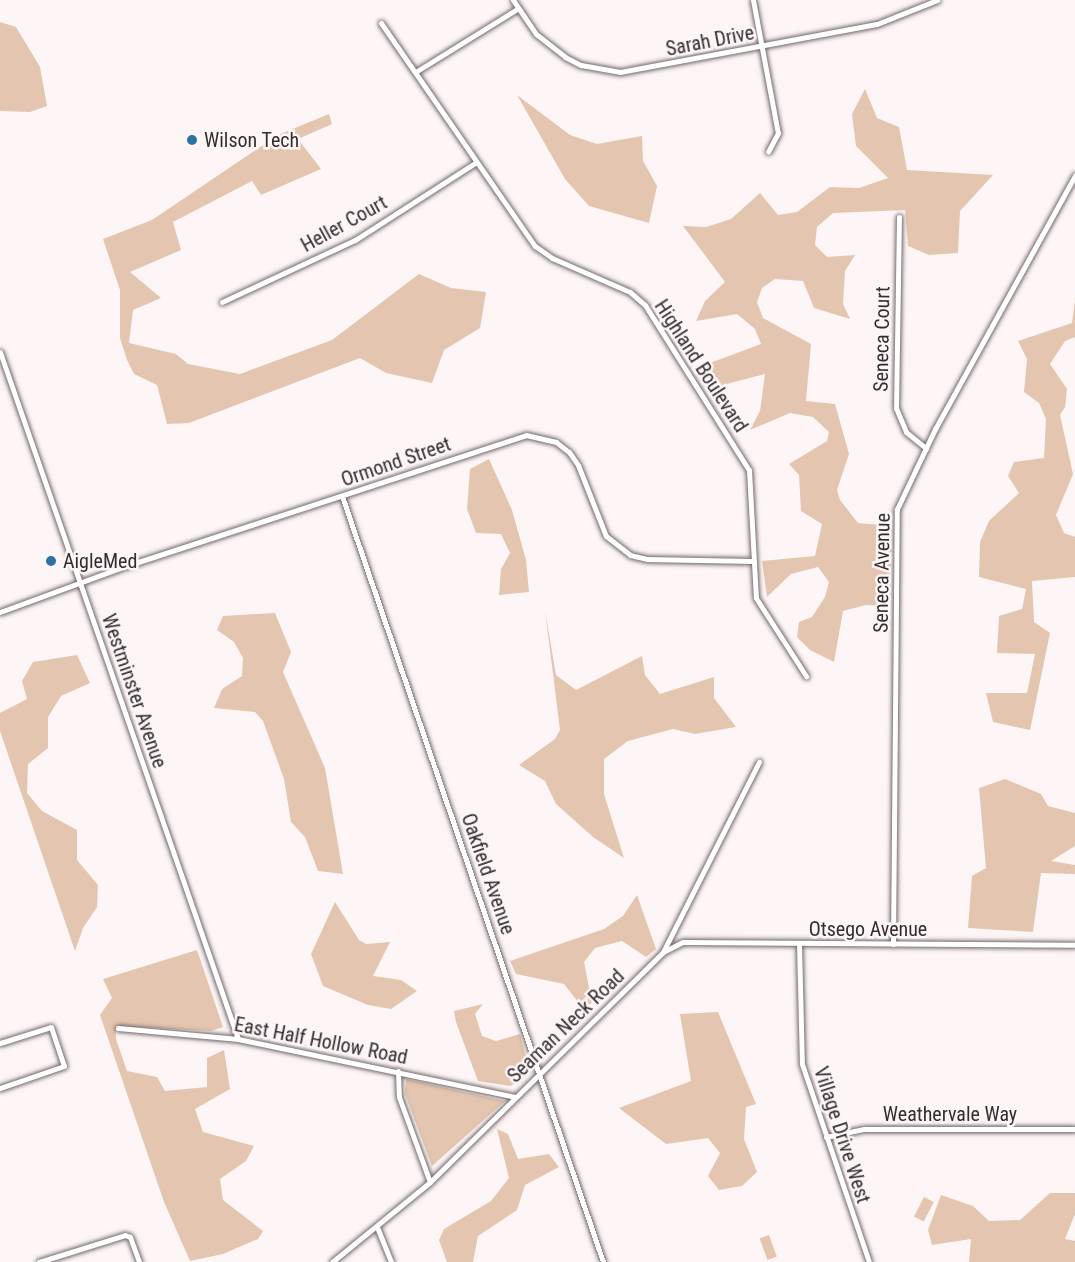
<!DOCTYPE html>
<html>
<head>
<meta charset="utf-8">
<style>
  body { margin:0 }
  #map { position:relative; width:1075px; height:1262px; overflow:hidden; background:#fef5f7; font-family:"Roboto Condensed",sans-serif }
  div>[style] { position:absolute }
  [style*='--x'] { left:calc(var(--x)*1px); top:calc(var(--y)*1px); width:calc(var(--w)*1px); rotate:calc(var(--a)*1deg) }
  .green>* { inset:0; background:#e4c5af; transform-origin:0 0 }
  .roads { filter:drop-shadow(0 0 2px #72696a) drop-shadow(0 0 2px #72696a) }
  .street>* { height:5px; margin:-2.5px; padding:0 2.5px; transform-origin:2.5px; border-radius:2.5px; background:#fff }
  .dots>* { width:16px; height:16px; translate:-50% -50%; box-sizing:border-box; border:3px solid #fef5f7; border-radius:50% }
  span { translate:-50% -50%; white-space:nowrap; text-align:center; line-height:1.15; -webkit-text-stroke:5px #fef5f7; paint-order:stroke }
  .street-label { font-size:20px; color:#322e2f }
  .poi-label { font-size:20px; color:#322e2f }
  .left { translate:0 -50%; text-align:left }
</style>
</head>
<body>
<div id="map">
  <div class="green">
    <i style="clip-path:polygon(0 22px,16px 27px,40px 67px,47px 106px,30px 112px,0 111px)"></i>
    <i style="clip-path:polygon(865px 89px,877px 118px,899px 127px,907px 170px,993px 175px,960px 211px,958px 253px,929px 255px,908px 246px,905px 210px,833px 213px,817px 227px,815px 245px,827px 257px,855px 255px,845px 271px,843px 304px,850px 319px,814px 308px,803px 281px,775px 279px,762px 288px,757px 302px,763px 318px,811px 344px,806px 401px,835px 404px,849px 454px,837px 490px,840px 500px,858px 523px,892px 526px,889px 606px,866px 605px,843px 611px,834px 662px,810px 650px,797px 637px,799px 622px,812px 617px,825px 597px,829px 582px,818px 567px,791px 574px,767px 597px,762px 561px,815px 556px,822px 524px,801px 511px,799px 475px,789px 464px,827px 441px,829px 432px,813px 417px,790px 413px,750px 430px,760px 411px,765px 374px,711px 388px,710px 363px,761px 344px,755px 329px,737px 314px,696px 321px,705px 301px,725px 282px,683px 226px,706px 227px,731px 219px,760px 193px,778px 215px,797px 212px,830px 187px,859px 188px,888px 178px,856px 146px,852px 114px)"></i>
    <i style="clip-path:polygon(517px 95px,570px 135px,597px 144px,642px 136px,643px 161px,657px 186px,649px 223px,589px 206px,565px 179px)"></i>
    <i style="clip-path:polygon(329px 114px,332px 124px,298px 139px,321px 169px,261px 195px,252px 181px,173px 222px,181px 250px,130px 272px,161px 298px,133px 310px,129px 343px,176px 354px,188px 364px,240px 374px,332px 340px,419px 274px,451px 288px,486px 292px,480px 328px,444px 350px,432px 383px,386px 373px,360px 358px,189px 423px,167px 424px,157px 385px,134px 374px,127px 360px,120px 338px,120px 290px,103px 239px,152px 220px,278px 135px)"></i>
    <i style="clip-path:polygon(1075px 300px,1075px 337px,1065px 341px,1050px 364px,1067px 389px,1065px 407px,1060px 415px,1073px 474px,1056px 515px,1064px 533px,1075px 537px,1075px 577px,1032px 581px,1034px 622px,1050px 633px,1030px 730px,993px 722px,986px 693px,1027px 693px,1035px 654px,997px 653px,999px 616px,1022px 609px,1026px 589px,979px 577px,980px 542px,989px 521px,1019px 493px,1008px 476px,1014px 462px,1044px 458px,1046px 419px,1039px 403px,1024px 392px,1027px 359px,1018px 341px,1072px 323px)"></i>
    <i style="clip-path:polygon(489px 459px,512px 510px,526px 560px,529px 592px,499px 595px,501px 569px,510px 553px,501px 534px,476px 533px,467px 509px,470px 469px)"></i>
    <i style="clip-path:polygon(545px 610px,556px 675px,576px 690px,642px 656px,645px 675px,660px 694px,714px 677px,714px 698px,736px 727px,695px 734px,673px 729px,628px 741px,604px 759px,604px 794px,624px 858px,593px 837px,556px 804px,545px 781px,519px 765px,555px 739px,560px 730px)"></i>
    <i style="clip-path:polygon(275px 613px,291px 652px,283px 672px,325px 768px,343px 874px,318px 871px,305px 837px,291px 822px,284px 779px,263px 721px,255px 712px,214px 708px,222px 689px,242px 676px,243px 658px,234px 642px,217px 630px,223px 616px)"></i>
    <i style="clip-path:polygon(77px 655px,90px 683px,61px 696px,48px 717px,48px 748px,28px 764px,27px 793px,42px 811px,77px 830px,77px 860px,98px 885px,97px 907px,83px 928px,75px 951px,0 731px,0 713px,27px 699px,22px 681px,33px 662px)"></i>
    <i style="clip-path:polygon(1005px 779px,1041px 794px,1048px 806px,1075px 813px,1075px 846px,1051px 861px,1075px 865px,1075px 874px,1041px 873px,1033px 932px,968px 928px,972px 876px,986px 868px,979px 788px)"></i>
    <i style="clip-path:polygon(637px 895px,656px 949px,646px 957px,622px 941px,595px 948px,584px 962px,592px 1003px,582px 1007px,564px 984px,516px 974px,510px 961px,604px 929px,623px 916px)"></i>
    <i style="clip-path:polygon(335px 902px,359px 940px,366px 944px,390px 942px,373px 976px,401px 980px,417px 991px,391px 1009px,368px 1005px,323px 986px,311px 954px)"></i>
    <i style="clip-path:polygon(197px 950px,223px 1027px,211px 1031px,116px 1026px,116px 1039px,127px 1071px,157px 1077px,165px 1091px,207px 1087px,207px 1058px,224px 1050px,230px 1089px,195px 1109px,203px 1132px,254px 1146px,246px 1161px,220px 1179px,223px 1200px,263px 1231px,258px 1239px,223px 1254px,190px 1261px,164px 1202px,100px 1015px,112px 998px,103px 979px)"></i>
    <i style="clip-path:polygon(483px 1004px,475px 1014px,482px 1036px,496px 1041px,520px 1034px,529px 1069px,522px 1080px,510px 1086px,478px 1081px,456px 1022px,454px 1011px)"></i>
    <i style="clip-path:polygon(718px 1012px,756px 1104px,746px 1107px,744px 1139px,757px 1172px,742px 1186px,719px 1190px,708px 1176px,720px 1153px,708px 1138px,666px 1144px,619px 1108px,691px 1081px,680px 1014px)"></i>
    <i style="clip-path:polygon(406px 1079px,505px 1101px,432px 1166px,405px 1094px)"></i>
    <i style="clip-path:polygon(497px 1129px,508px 1134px,518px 1159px,549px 1154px,559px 1167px,525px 1185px,517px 1210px,478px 1236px,473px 1262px,447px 1262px,439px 1240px,444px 1229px,491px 1201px,509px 1178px)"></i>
    <i style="clip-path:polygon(1050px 1193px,1075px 1193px,1075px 1214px,1065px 1239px,1075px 1241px,1075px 1262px,969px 1262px,971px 1239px,932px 1245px,928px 1230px,941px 1195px,973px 1206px,989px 1221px,1020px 1220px)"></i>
    <i style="left:924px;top:1197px;width:11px;height:22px;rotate:27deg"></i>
    <i style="left:769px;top:1235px;width:23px;height:10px;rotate:70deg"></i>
  </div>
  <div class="roads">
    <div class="street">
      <i style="--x:513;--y:0;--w:41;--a:55.9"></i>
      <i style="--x:536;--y:34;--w:37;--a:38"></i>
      <i style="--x:565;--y:57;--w:18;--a:27"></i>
      <i style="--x:581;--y:65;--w:40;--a:10"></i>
      <i style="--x:620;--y:72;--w:261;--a:-10.6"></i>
      <i style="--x:877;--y:24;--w:65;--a:-21.8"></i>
      <i style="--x:753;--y:0;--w:135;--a:79.4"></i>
      <i style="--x:778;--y:133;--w:21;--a:118"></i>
      <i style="--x:381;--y:23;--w:271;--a:55.4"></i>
      <i style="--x:535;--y:246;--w:21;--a:35"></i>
      <i style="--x:552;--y:258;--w:85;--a:23.6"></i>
      <i style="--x:630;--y:292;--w:20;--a:41"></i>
      <i style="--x:645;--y:305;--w:195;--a:57.8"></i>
      <i style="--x:749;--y:470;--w:128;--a:86.9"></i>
      <i style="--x:756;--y:598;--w:93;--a:57.3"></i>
      <i style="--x:417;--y:71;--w:118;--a:-31.8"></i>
      <i style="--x:899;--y:217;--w:191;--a:90.9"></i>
      <i style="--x:896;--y:408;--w:26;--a:67"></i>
      <i style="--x:906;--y:432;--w:26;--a:39"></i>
      <i style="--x:222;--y:302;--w:147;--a:-25"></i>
      <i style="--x:355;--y:240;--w:143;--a:-32.7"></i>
      <i style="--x:0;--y:352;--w:727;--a:70.89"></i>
      <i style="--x:342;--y:496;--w:809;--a:71.18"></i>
      <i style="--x:0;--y:612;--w:134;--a:-20.1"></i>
      <i style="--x:126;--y:566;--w:421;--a:-18.1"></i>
      <i style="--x:526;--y:435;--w:31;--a:13"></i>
      <i style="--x:556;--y:442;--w:16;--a:38"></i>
      <i style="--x:569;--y:452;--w:16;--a:55"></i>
      <i style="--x:578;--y:465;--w:76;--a:68.5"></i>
      <i style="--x:606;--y:536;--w:31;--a:38"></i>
      <i style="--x:630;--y:555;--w:17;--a:13"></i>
      <i style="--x:647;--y:559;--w:104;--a:1.1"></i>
      <i style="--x:799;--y:944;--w:120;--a:88.6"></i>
      <i style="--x:802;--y:1064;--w:209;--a:71.3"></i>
      <i style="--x:893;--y:944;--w:435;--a:-89.5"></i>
      <i style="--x:897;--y:509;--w:89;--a:-64.6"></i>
      <i style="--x:935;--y:429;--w:290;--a:-61.1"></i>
      <i style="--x:663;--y:952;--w:22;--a:-27"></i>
      <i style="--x:683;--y:942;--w:392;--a:0.4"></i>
      <i style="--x:118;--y:1028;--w:121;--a:5.2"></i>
      <i style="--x:238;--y:1039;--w:283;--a:11.8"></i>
      <i style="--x:0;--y:1043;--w:53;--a:-17.4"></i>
      <i style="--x:51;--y:1027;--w:41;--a:71.6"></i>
      <i style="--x:64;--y:1066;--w:68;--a:161"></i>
      <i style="--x:398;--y:1071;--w:26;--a:88"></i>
      <i style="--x:399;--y:1097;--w:90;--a:70"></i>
      <i style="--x:826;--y:1137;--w:39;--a:-12"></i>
      <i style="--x:864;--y:1129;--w:211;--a:0"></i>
      <i style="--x:377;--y:1227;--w:38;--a:68"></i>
      <i style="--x:39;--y:1262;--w:90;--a:-17.4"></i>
      <i style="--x:125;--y:1235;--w:5;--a:22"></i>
      <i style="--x:130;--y:1237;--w:27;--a:70"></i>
      <i style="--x:332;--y:1262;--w:127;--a:-39.2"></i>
      <i style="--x:430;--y:1182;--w:327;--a:-44.6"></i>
      <i style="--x:663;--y:952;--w:213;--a:-63.2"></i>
    </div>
  </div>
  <div class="dots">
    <i style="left:192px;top:140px;background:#2b73a7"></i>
    <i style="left:51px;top:561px;background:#2b73a7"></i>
  </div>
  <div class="street-label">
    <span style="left:710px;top:41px;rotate:-11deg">Sarah Drive</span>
    <span style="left:344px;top:224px;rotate:-29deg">Heller Court</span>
    <span style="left:882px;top:339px;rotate:-89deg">Seneca Court</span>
    <span style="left:701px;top:366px;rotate:57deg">Highland Boulevard</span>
    <span style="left:396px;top:462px;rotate:-19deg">Ormond Street</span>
    <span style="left:882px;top:573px;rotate:-89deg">Seneca Avenue</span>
    <span style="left:134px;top:691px;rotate:71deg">Westminster Avenue</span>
    <span style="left:488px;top:874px;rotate:71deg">Oakfield Avenue</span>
    <span style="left:868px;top:929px">Otsego Avenue</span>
    <span style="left:566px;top:1026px;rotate:-44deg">Seaman Neck Road</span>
    <span style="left:321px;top:1041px;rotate:11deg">East Half Hollow Road</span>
    <span style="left:950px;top:1114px">Weathervale Way</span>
    <span style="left:842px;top:1135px;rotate:72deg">Village Drive West</span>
  </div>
  <div class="poi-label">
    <span class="left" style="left:204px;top:140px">Wilson Tech</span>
    <span class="left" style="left:63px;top:561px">AigleMed</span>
  </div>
</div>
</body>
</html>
